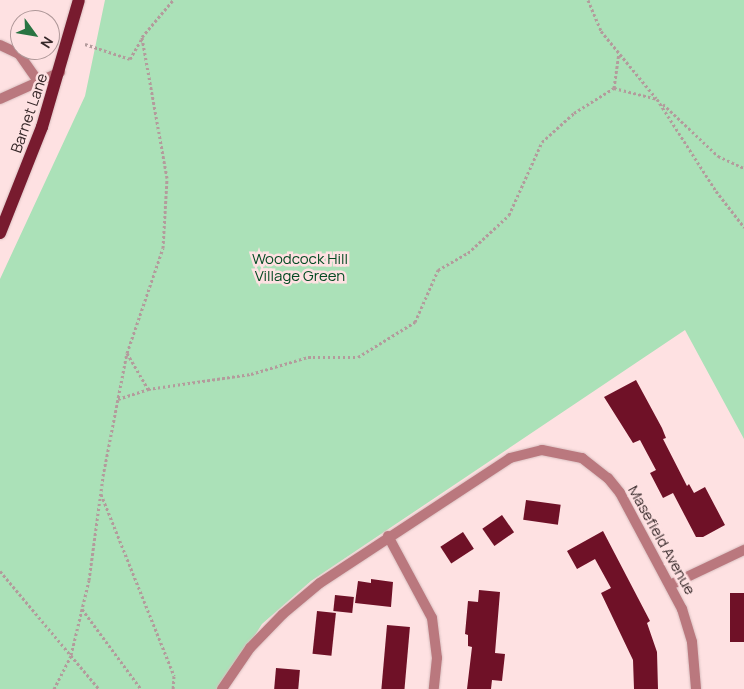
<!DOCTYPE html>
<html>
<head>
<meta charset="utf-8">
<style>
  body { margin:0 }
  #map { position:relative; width:744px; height:689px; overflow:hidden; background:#fee1e2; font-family:Manrope,sans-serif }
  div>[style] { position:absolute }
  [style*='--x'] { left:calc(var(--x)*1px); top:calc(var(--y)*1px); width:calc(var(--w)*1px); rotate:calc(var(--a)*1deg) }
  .green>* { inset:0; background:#abe1b8 }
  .building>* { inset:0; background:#6f1127; transform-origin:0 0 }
  .path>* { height:3px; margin-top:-1.5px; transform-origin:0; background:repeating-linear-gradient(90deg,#b39b9c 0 2.5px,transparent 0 5px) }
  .roads { filter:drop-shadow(0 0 1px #dac0c1) drop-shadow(0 0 1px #dac0c1) }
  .service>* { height:10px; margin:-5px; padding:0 5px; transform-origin:5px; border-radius:5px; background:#ba787e }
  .minor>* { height:10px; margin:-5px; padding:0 5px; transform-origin:5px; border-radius:5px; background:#ba787e }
  .primary>* { height:12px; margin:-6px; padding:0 6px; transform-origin:6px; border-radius:6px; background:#781b2f }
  span { translate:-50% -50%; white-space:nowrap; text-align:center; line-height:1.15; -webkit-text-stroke:5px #fee1e2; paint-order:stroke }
  .street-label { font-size:15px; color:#362829 }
  .park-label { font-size:15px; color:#034a22 }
  .north { position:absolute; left:10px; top:10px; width:50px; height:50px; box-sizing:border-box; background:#fee1e2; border:1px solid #ae9798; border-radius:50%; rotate:122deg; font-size:14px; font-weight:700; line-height:20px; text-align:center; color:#362829 }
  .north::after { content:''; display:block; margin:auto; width:18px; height:22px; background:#297442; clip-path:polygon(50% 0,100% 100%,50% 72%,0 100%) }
</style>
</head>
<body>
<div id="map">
  <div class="green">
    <i style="clip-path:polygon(105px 0,744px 0,744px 439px,685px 330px,311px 581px,262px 624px,221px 689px,0 689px,0 279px,85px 96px)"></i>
  </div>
  <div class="building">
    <i style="clip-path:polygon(636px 380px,662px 428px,666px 438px,663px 439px,687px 486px,689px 484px,694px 493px,705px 487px,725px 525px,703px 537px,696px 537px,673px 493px,663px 498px,650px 473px,656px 470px,640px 440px,633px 443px,604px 397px)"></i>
    <i style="left:526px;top:500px;width:35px;height:20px;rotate:8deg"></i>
    <i style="left:502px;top:515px;width:21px;height:24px;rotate:55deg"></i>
    <i style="clip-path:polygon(603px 531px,650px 621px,647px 623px,657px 652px,658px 689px,634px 689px,633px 660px,601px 593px,611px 588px,595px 559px,577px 569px,567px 551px)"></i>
    <i style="left:463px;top:532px;width:20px;height:27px;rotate:57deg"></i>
    <i style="clip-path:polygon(371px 579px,393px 582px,391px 607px,355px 603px,358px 581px,371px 583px)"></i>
    <i style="clip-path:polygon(479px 590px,500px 592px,495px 653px,505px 654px,502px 681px,492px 680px,491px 689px,467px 689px,472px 647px,468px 646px,468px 635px,465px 634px,468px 601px,478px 602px)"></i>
    <i style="left:730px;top:593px;width:14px;height:49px"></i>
    <i style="left:335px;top:595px;width:19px;height:16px;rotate:6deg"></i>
    <i style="left:317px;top:611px;width:19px;height:43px;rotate:6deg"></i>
    <i style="left:387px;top:625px;width:23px;height:65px;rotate:5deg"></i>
    <i style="left:276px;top:668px;width:24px;height:21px;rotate:5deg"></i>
  </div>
  <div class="path">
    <i style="--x:588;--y:0;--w:34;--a:67"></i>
    <i style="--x:601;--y:31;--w:87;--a:50.6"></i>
    <i style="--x:85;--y:44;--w:47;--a:18.4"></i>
    <i style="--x:130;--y:59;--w:24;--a:-60"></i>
    <i style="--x:614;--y:88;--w:34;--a:-82"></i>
    <i style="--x:663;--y:104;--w:76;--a:43.4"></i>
    <i style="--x:718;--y:156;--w:29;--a:25"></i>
    <i style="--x:127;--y:353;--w:42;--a:59.7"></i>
    <i style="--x:148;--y:389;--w:104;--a:-8.3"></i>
    <i style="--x:251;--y:374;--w:59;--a:-16.6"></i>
    <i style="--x:308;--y:357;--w:50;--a:0"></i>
    <i style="--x:358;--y:357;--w:67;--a:-31.6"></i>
    <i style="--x:415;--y:322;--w:57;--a:-66.1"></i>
    <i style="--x:438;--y:270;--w:34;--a:-30"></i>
    <i style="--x:468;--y:253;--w:56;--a:-42.8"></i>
    <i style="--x:509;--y:215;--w:80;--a:-65.7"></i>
    <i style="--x:542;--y:142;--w:43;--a:-42.2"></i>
    <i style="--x:574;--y:113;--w:47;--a:-32"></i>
    <i style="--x:614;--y:88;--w:44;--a:14.3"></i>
    <i style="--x:657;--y:99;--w:109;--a:57.3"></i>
    <i style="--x:716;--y:191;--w:46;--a:52.1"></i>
    <i style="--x:118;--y:399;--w:32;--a:-18"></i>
    <i style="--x:101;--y:494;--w:196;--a:68.1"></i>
    <i style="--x:174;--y:676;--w:13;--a:94"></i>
    <i style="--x:0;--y:571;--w:154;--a:50"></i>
    <i style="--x:82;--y:609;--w:99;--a:53.6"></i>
    <i style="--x:54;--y:689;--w:38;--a:-63"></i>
    <i style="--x:71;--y:655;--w:77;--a:-76.5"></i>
    <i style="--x:89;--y:580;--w:105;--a:-82.3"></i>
    <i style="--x:103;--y:476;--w:125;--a:-79"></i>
    <i style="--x:127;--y:353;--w:111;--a:-71.1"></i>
    <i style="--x:163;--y:248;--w:70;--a:-86.7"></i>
    <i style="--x:167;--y:178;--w:143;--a:-100.1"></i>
    <i style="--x:142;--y:37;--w:48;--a:-50"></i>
  </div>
  <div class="roads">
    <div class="service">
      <i style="--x:0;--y:45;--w:21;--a:25"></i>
      <i style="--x:19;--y:54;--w:32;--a:55"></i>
      <i style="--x:0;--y:99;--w:66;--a:-24.2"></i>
    </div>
    <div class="minor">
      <i style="--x:388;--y:536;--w:93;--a:61.8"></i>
      <i style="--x:432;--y:618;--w:40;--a:82.9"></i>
      <i style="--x:437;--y:658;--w:31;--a:96"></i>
      <i style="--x:670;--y:585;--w:82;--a:-25.3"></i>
      <i style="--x:222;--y:689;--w:50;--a:-55.7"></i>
      <i style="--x:250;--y:648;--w:47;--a:-45.9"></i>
      <i style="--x:283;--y:614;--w:48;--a:-40"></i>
      <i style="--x:320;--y:583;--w:227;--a:-33.3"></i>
      <i style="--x:510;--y:458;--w:33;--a:-14"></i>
      <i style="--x:542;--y:450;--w:41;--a:11.3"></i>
      <i style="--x:582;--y:458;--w:33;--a:38"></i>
      <i style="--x:608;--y:478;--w:19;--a:51"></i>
      <i style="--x:620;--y:493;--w:132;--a:61.9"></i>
      <i style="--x:682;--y:609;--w:34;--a:73"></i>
      <i style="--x:692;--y:642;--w:47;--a:85.1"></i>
    </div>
    <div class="primary">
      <i style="--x:0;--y:233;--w:114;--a:-68.4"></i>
      <i style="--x:42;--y:127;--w:132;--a:-73.8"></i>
    </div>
  </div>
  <div class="street-label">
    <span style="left:29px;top:113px;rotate:-71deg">Barnet Lane</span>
    <span style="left:662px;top:540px;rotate:61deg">Masefield Avenue</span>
  </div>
  <div class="park-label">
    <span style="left:300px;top:267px">Woodcock Hill<br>Village Green</span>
  </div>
  <div class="north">N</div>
</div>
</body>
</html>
